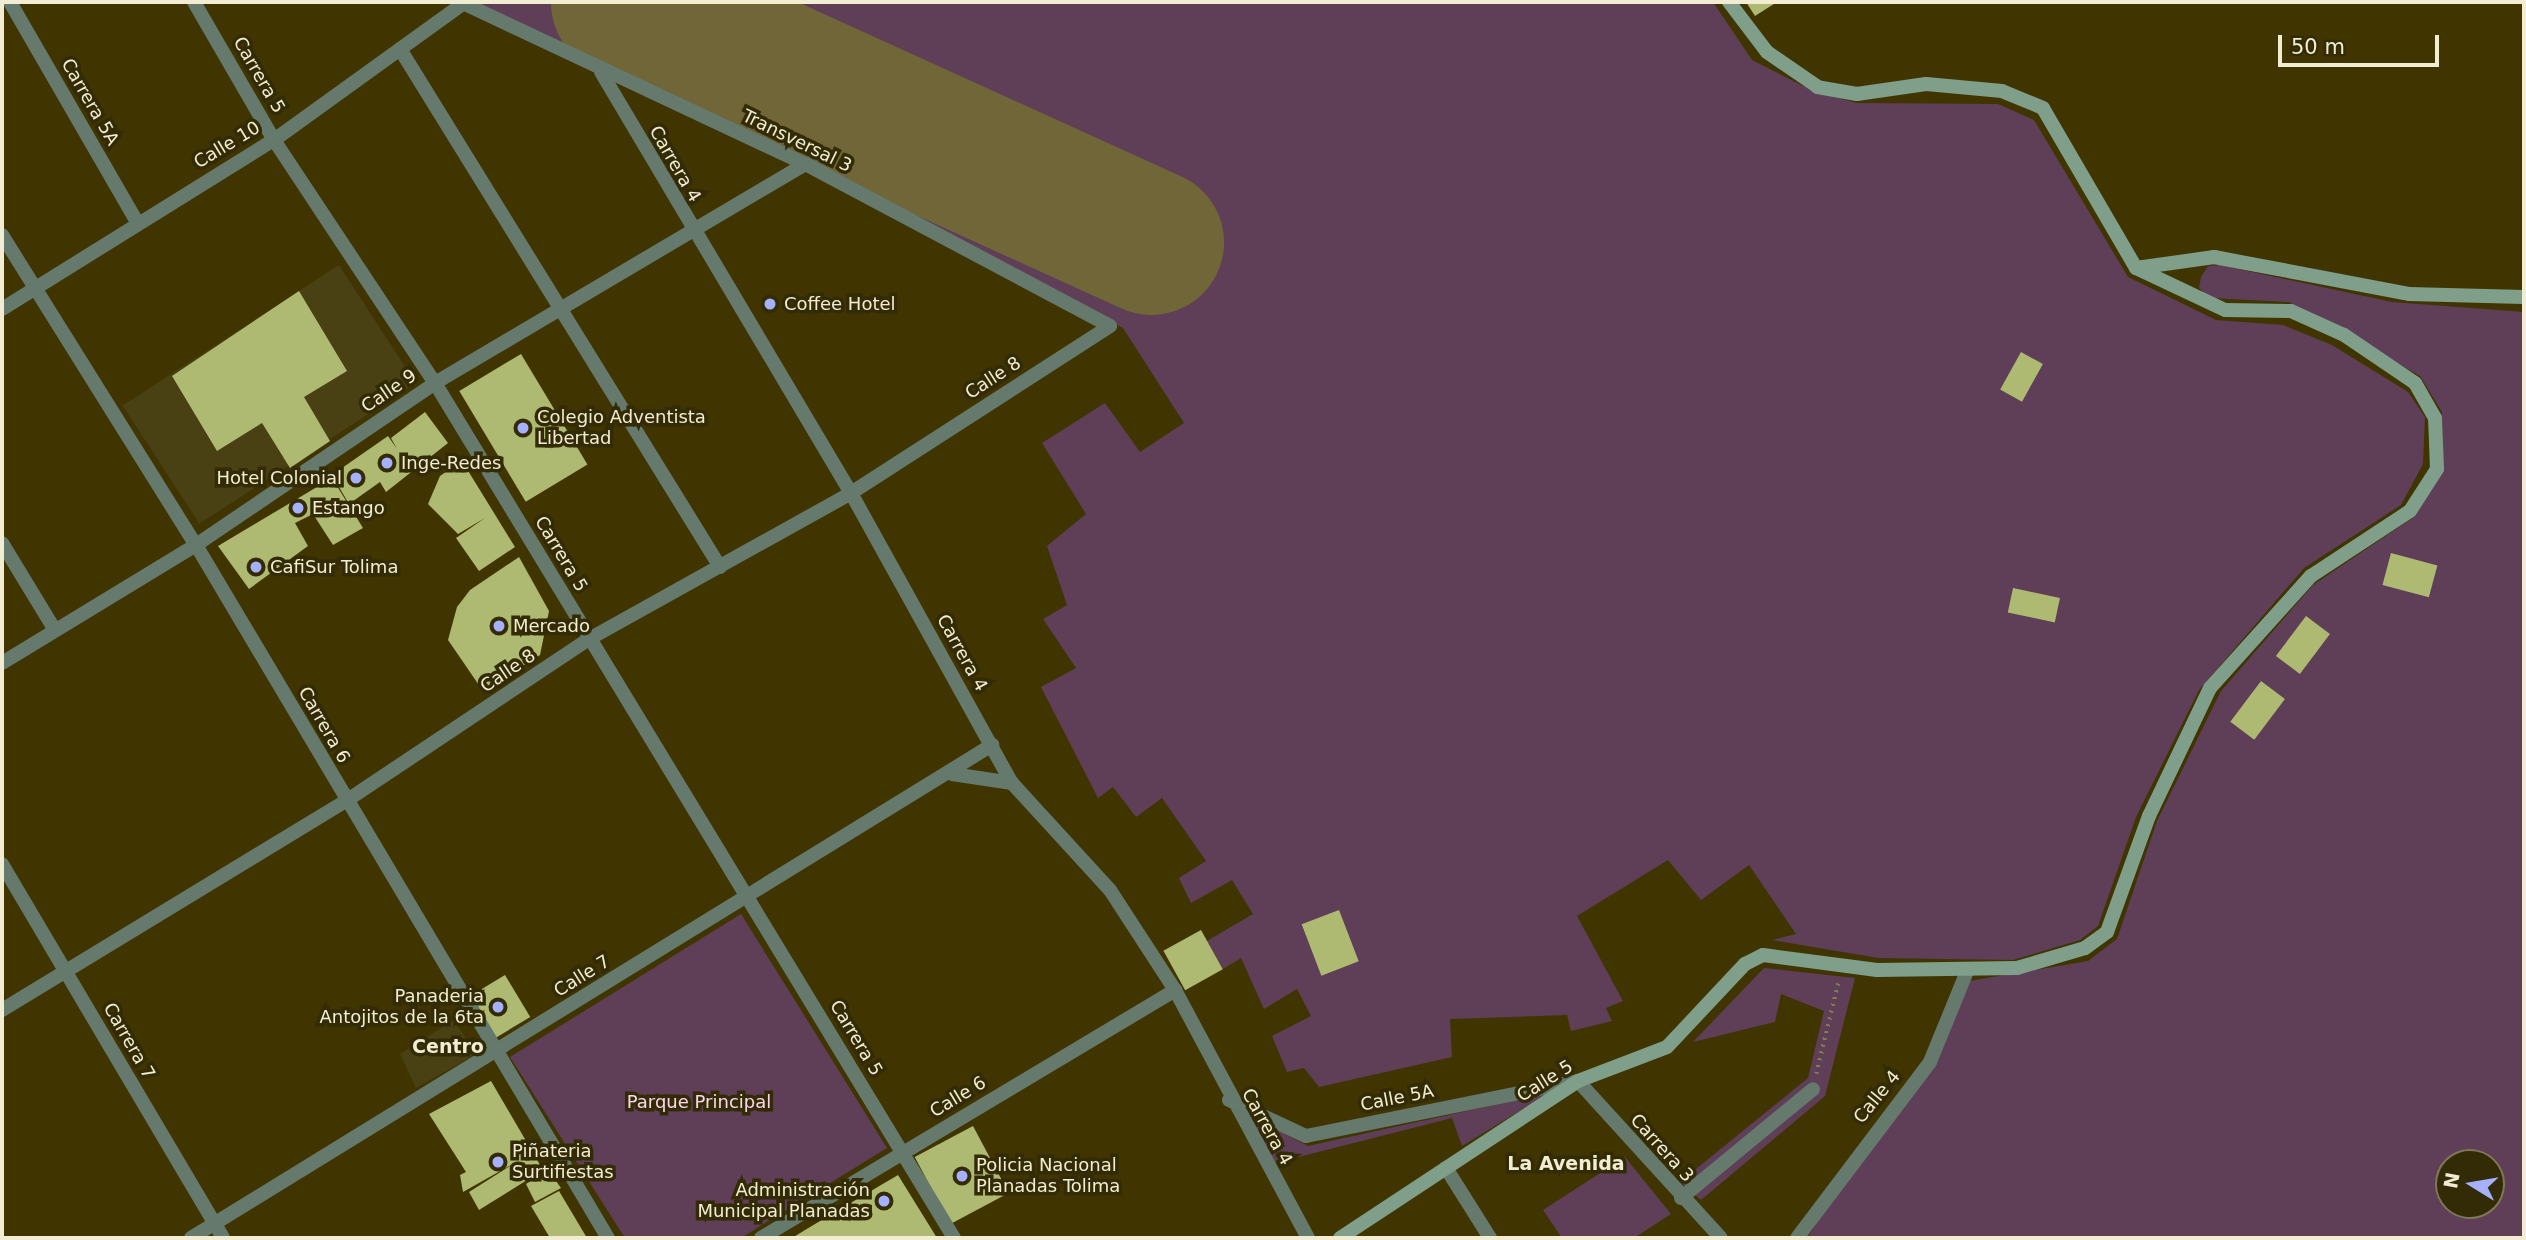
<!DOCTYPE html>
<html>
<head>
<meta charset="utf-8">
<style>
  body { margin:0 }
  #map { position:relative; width:2526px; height:1240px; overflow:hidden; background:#403500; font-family:"DejaVu Sans",sans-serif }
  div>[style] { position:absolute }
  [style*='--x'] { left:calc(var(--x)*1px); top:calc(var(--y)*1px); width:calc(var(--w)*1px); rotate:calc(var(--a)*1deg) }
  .built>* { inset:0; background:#494013; transform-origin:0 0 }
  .green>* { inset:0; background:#5f3e57 }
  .runway>* { height:145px; margin:-72.5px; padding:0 72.5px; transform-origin:72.5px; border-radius:72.5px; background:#706638 }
  .building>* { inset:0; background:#aeba71; transform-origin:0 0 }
  .path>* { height:3.5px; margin-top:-1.75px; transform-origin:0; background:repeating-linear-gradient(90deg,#867c52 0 2px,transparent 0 7px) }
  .street>* { height:14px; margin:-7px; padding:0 7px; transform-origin:7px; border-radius:7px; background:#65796c }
  .secondary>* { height:14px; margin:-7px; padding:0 7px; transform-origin:7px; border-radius:7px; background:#7f9f8a }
  .dots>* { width:19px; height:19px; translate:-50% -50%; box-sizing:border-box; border:4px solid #332b05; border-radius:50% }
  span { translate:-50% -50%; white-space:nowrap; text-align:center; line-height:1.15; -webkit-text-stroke:7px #332b05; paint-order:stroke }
  .street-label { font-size:18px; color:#f2ecd2 }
  .poi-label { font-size:18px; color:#f2ecd2 }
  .left { translate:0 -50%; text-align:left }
  .right { translate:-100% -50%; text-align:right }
  .park-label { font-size:18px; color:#fad6ef }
  .neighbourhood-label { font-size:19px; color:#f2ecd2; font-weight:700 }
  .frame { position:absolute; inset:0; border:4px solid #f2ecd2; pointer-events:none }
  .north { position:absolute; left:2435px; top:1149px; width:70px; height:70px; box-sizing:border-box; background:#332b05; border:2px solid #7f7857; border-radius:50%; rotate:281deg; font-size:19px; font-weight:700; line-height:28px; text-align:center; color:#f2ecd2 }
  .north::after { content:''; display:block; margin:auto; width:24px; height:32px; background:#a5b1fc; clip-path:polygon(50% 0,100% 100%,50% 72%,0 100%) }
  .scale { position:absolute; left:2278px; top:35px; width:161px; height:32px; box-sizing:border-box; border:4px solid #f2ecd2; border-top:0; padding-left:9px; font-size:21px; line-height:24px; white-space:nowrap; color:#f2ecd2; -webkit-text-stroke:5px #332b05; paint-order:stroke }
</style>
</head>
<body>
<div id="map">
  <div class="built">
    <i style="left:339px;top:265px;width:141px;height:258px;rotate:57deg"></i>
    <i style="clip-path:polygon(454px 1020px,476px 1054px,416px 1088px,400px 1054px)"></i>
  </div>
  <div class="green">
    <i style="clip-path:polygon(472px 2px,1713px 2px,1752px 60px,1813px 91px,1857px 103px,1998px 104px,2034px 120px,2128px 277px,2216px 320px,2283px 325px,2332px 345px,2408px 392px,2425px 417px,2423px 464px,2401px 505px,2304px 568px,2199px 690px,2136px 817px,2098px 926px,2080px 940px,2013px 960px,1878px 958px,1772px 940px,1796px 934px,1749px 865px,1701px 900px,1668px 860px,1577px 916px,1623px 1001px,1606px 1008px,1612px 1021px,1571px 1031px,1567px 1015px,1450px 1019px,1452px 1057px,1319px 1087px,1304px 1068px,1287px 1072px,1272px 1036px,1311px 1016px,1297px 989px,1264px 1009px,1241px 958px,1223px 969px,1207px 941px,1253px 914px,1232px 880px,1191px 903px,1179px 878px,1206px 861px,1162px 798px,1136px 817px,1113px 787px,1098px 798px,1041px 687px,1076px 668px,1043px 619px,1067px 605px,1047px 546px,1086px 514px,1042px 443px,1105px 403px,1140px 452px,1184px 423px,1123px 328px,810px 157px)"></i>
    <i style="clip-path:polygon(evenodd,2220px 265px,2392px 302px,2524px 312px,2524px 1238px,1807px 1238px,1861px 1158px,1936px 1066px,1969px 981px,2088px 961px,2117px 939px,2157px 821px,2221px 691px,2313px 585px,2414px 517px,2443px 471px,2442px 412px,2420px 376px,2289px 302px,2210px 298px,2199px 288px,2201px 277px,2208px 266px,2220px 265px,2449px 1163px,2491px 1163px,2491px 1205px,2449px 1205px,2449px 1163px)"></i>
    <i style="clip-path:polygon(741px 914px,887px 1148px,741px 1238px,625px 1238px,510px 1057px)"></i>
    <i style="clip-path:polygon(1764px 968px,1855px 978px,1825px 1096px,1701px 1200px,1680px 1182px,1808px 1078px,1824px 1011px,1781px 994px,1775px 1022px,1693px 1042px)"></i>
    <i style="clip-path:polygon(1549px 1093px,1462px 1146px,1452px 1118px,1275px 1163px,1244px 1113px,1308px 1146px)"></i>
    <i style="clip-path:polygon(1625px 1157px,1671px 1214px,1634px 1238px,1562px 1238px,1543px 1210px)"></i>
  </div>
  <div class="runway">
    <i style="--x:623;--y:2;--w:580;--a:24.44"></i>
  </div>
  <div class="building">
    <i style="clip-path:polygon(1746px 2px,1777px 2px,1755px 16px)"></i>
    <i style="clip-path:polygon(299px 291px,347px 371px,304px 397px,330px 441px,290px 468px,262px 423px,217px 451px,172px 376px)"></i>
    <i style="left:2021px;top:352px;width:25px;height:43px;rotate:29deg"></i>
    <i style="left:521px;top:354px;width:129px;height:72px;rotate:59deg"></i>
    <i style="clip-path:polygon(425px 412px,448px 443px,386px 492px,380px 482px,349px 504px,332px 475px,388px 436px,397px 449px,391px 438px)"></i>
    <i style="clip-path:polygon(462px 461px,515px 547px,479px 571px,456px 538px,485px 518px,458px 534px,428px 504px,440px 476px)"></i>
    <i style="clip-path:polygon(332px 478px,363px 528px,333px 545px,313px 514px,295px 523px,308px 546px,249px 589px,218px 546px)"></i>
    <i style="left:2391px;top:553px;width:48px;height:33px;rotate:15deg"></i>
    <i style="clip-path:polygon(519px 557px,549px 611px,540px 655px,483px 691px,448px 640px,457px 607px,470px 590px)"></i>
    <i style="left:2013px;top:588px;width:48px;height:25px;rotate:12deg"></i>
    <i style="left:2306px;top:616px;width:30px;height:50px;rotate:37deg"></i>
    <i style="left:2261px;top:681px;width:30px;height:51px;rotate:37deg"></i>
    <i style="left:1339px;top:910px;width:55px;height:40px;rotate:69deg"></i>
    <i style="left:1201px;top:930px;width:45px;height:43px;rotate:61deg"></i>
    <i style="left:505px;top:975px;width:49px;height:44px;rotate:59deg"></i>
    <i style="clip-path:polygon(491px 1081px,543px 1170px,479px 1210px,469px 1192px,518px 1161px,463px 1192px,460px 1175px,466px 1172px,429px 1114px)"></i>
    <i style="left:973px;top:1126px;width:76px;height:66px;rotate:62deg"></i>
    <i style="clip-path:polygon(548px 1170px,561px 1188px,535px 1202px,526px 1184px)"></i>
    <i style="clip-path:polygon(898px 1175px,937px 1238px,792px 1238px,810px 1227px)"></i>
    <i style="clip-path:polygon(559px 1191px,587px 1238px,550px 1238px,531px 1206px)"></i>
  </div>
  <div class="path">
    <i style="--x:1816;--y:1074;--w:94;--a:-76.4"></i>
  </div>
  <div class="street">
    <i style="--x:10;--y:2;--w:254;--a:60"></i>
    <i style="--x:194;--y:2;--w:160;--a:59.9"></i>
    <i style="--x:274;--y:140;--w:291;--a:56.5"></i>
    <i style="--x:435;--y:383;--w:1000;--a:58.74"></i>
    <i style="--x:400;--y:49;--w:609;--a:58.29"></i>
    <i style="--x:601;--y:72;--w:490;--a:59.3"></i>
    <i style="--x:851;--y:493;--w:332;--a:61"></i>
    <i style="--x:1012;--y:783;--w:145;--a:47.5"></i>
    <i style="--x:1110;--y:890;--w:119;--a:57"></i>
    <i style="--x:1175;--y:990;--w:281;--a:61.8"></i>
    <i style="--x:2;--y:235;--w:366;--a:58"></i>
    <i style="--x:196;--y:545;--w:806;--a:59.27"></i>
    <i style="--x:2;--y:309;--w:320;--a:-31.9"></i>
    <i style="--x:274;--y:140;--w:234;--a:-35.8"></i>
    <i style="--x:2;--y:543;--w:102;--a:58.7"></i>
    <i style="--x:2;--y:663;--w:227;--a:-31.3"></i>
    <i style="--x:196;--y:545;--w:289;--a:-34.1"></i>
    <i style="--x:435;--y:383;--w:430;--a:-30.6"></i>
    <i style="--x:952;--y:774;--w:61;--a:8.5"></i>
    <i style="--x:2;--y:864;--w:434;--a:59.4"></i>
    <i style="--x:2;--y:1010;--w:403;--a:-31.3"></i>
    <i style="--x:346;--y:801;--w:292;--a:-33.7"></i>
    <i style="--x:589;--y:639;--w:300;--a:-29.1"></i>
    <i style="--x:851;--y:493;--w:308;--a:-32.8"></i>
    <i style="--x:1110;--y:326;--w:345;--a:-152"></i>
    <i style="--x:805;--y:164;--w:380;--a:-154.8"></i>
    <i style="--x:1229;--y:1100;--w:85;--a:25.1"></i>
    <i style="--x:1306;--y:1136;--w:278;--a:-11.4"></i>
    <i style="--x:1578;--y:1081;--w:212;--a:47.7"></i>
    <i style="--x:1446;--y:1168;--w:83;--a:57.8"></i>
    <i style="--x:1681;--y:1198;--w:171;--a:-39.5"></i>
    <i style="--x:191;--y:1238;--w:941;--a:-31.61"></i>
    <i style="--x:761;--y:1238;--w:483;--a:-30.9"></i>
    <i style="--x:1797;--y:1238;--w:221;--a:-52.9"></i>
    <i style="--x:1930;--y:1062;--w:100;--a:-67.8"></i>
  </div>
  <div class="secondary">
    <i style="--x:2136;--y:268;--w:79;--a:-8"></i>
    <i style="--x:2214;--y:257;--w:198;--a:10.7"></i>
    <i style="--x:2409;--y:294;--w:115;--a:1.5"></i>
    <i style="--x:1340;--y:1238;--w:285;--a:-33.4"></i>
    <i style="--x:1578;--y:1081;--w:95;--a:-20.9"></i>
    <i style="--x:1667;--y:1047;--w:114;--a:-46.8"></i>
    <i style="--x:1745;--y:964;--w:20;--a:-27"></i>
    <i style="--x:1763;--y:955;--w:115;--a:7.5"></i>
    <i style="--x:1877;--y:970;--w:140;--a:-0.8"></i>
    <i style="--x:2017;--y:968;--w:71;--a:-16.4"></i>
    <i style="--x:2085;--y:948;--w:27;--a:-36"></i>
    <i style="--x:2107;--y:932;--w:123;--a:-70.1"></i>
    <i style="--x:2149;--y:816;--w:142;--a:-64.5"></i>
    <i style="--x:2210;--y:688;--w:151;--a:-48"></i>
    <i style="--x:2311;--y:576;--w:118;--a:-33.3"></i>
    <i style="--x:2410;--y:511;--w:50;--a:-57.3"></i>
    <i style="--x:2437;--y:469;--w:51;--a:-92.2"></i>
    <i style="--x:2435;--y:418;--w:40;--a:-119.7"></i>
    <i style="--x:2415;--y:383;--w:86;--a:-145.9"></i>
    <i style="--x:2344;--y:335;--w:58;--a:-155.6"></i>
    <i style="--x:2291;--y:311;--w:66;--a:-179.1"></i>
    <i style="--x:2225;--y:310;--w:98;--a:-154.7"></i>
    <i style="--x:2136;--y:268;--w:185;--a:-120.2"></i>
    <i style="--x:2043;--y:108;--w:44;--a:-157.5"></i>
    <i style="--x:2002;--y:91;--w:76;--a:-174.7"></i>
    <i style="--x:1926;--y:84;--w:70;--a:171.8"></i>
    <i style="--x:1857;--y:94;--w:40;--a:-170"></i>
    <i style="--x:1818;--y:87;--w:62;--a:-145.5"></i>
    <i style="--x:1767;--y:52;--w:63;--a:-127.2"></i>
  </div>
  <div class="dots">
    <i style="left:770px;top:304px;background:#a5b1fc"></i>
    <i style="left:523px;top:428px;background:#a5b1fc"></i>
    <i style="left:387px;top:463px;background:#a5b1fc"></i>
    <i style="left:356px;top:478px;background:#a5b1fc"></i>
    <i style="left:298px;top:508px;background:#a5b1fc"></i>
    <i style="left:256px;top:567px;background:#a5b1fc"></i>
    <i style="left:499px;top:626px;background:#a5b1fc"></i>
    <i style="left:498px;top:1007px;background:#a5b1fc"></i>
    <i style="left:498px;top:1162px;background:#a5b1fc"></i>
    <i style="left:962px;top:1176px;background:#a5b1fc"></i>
    <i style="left:884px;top:1201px;background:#a5b1fc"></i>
  </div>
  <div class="street-label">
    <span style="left:259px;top:75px;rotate:60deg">Carrera 5</span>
    <span style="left:90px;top:102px;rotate:60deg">Carrera 5A</span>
    <span style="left:797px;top:141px;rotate:26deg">Transversal 3</span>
    <span style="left:227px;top:145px;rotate:-31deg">Calle 10</span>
    <span style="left:675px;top:164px;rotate:60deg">Carrera 4</span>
    <span style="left:993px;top:378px;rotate:-33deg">Calle 8</span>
    <span style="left:389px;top:391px;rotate:-34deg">Calle 9</span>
    <span style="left:561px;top:554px;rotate:59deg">Carrera 5</span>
    <span style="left:962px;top:653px;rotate:61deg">Carrera 4</span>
    <span style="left:508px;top:671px;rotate:-34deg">Calle 8</span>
    <span style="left:324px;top:725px;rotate:60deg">Carrera 6</span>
    <span style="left:582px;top:976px;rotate:-32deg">Calle 7</span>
    <span style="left:856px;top:1038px;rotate:59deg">Carrera 5</span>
    <span style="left:129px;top:1041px;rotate:60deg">Carrera 7</span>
    <span style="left:1545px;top:1081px;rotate:-32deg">Calle 5</span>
    <span style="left:958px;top:1097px;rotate:-31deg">Calle 6</span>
    <span style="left:1877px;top:1097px;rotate:-51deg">Calle 4</span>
    <span style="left:1397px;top:1098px;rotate:-11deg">Calle 5A</span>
    <span style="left:1267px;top:1127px;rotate:61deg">Carrera 4</span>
    <span style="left:1662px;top:1148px;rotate:48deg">Carrera 3</span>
  </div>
  <div class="poi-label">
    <span class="left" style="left:784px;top:304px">Coffee Hotel</span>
    <span class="left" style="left:537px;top:428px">Colegio Adventista<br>Libertad</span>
    <span class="left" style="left:401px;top:463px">Inge-Redes</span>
    <span class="right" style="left:342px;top:478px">Hotel Colonial</span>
    <span class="left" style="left:312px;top:508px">Estango</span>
    <span class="left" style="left:270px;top:567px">CafiSur Tolima</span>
    <span class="left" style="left:513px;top:626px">Mercado</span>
    <span class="right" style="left:484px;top:1007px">Panaderia<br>Antojitos de la 6ta</span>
    <span class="left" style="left:512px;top:1162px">Piñateria<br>Surtifiestas</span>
    <span class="left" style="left:976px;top:1176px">Policia Nacional<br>Planadas Tolima</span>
    <span class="right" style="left:870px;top:1201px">Administración<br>Municipal Planadas</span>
  </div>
  <div class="park-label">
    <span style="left:699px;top:1102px">Parque Principal</span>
  </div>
  <div class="neighbourhood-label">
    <span style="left:448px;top:1047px">Centro</span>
    <span style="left:1566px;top:1164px">La Avenida</span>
  </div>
  <div class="frame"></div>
  <div class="north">N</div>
  <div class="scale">50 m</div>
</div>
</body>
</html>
